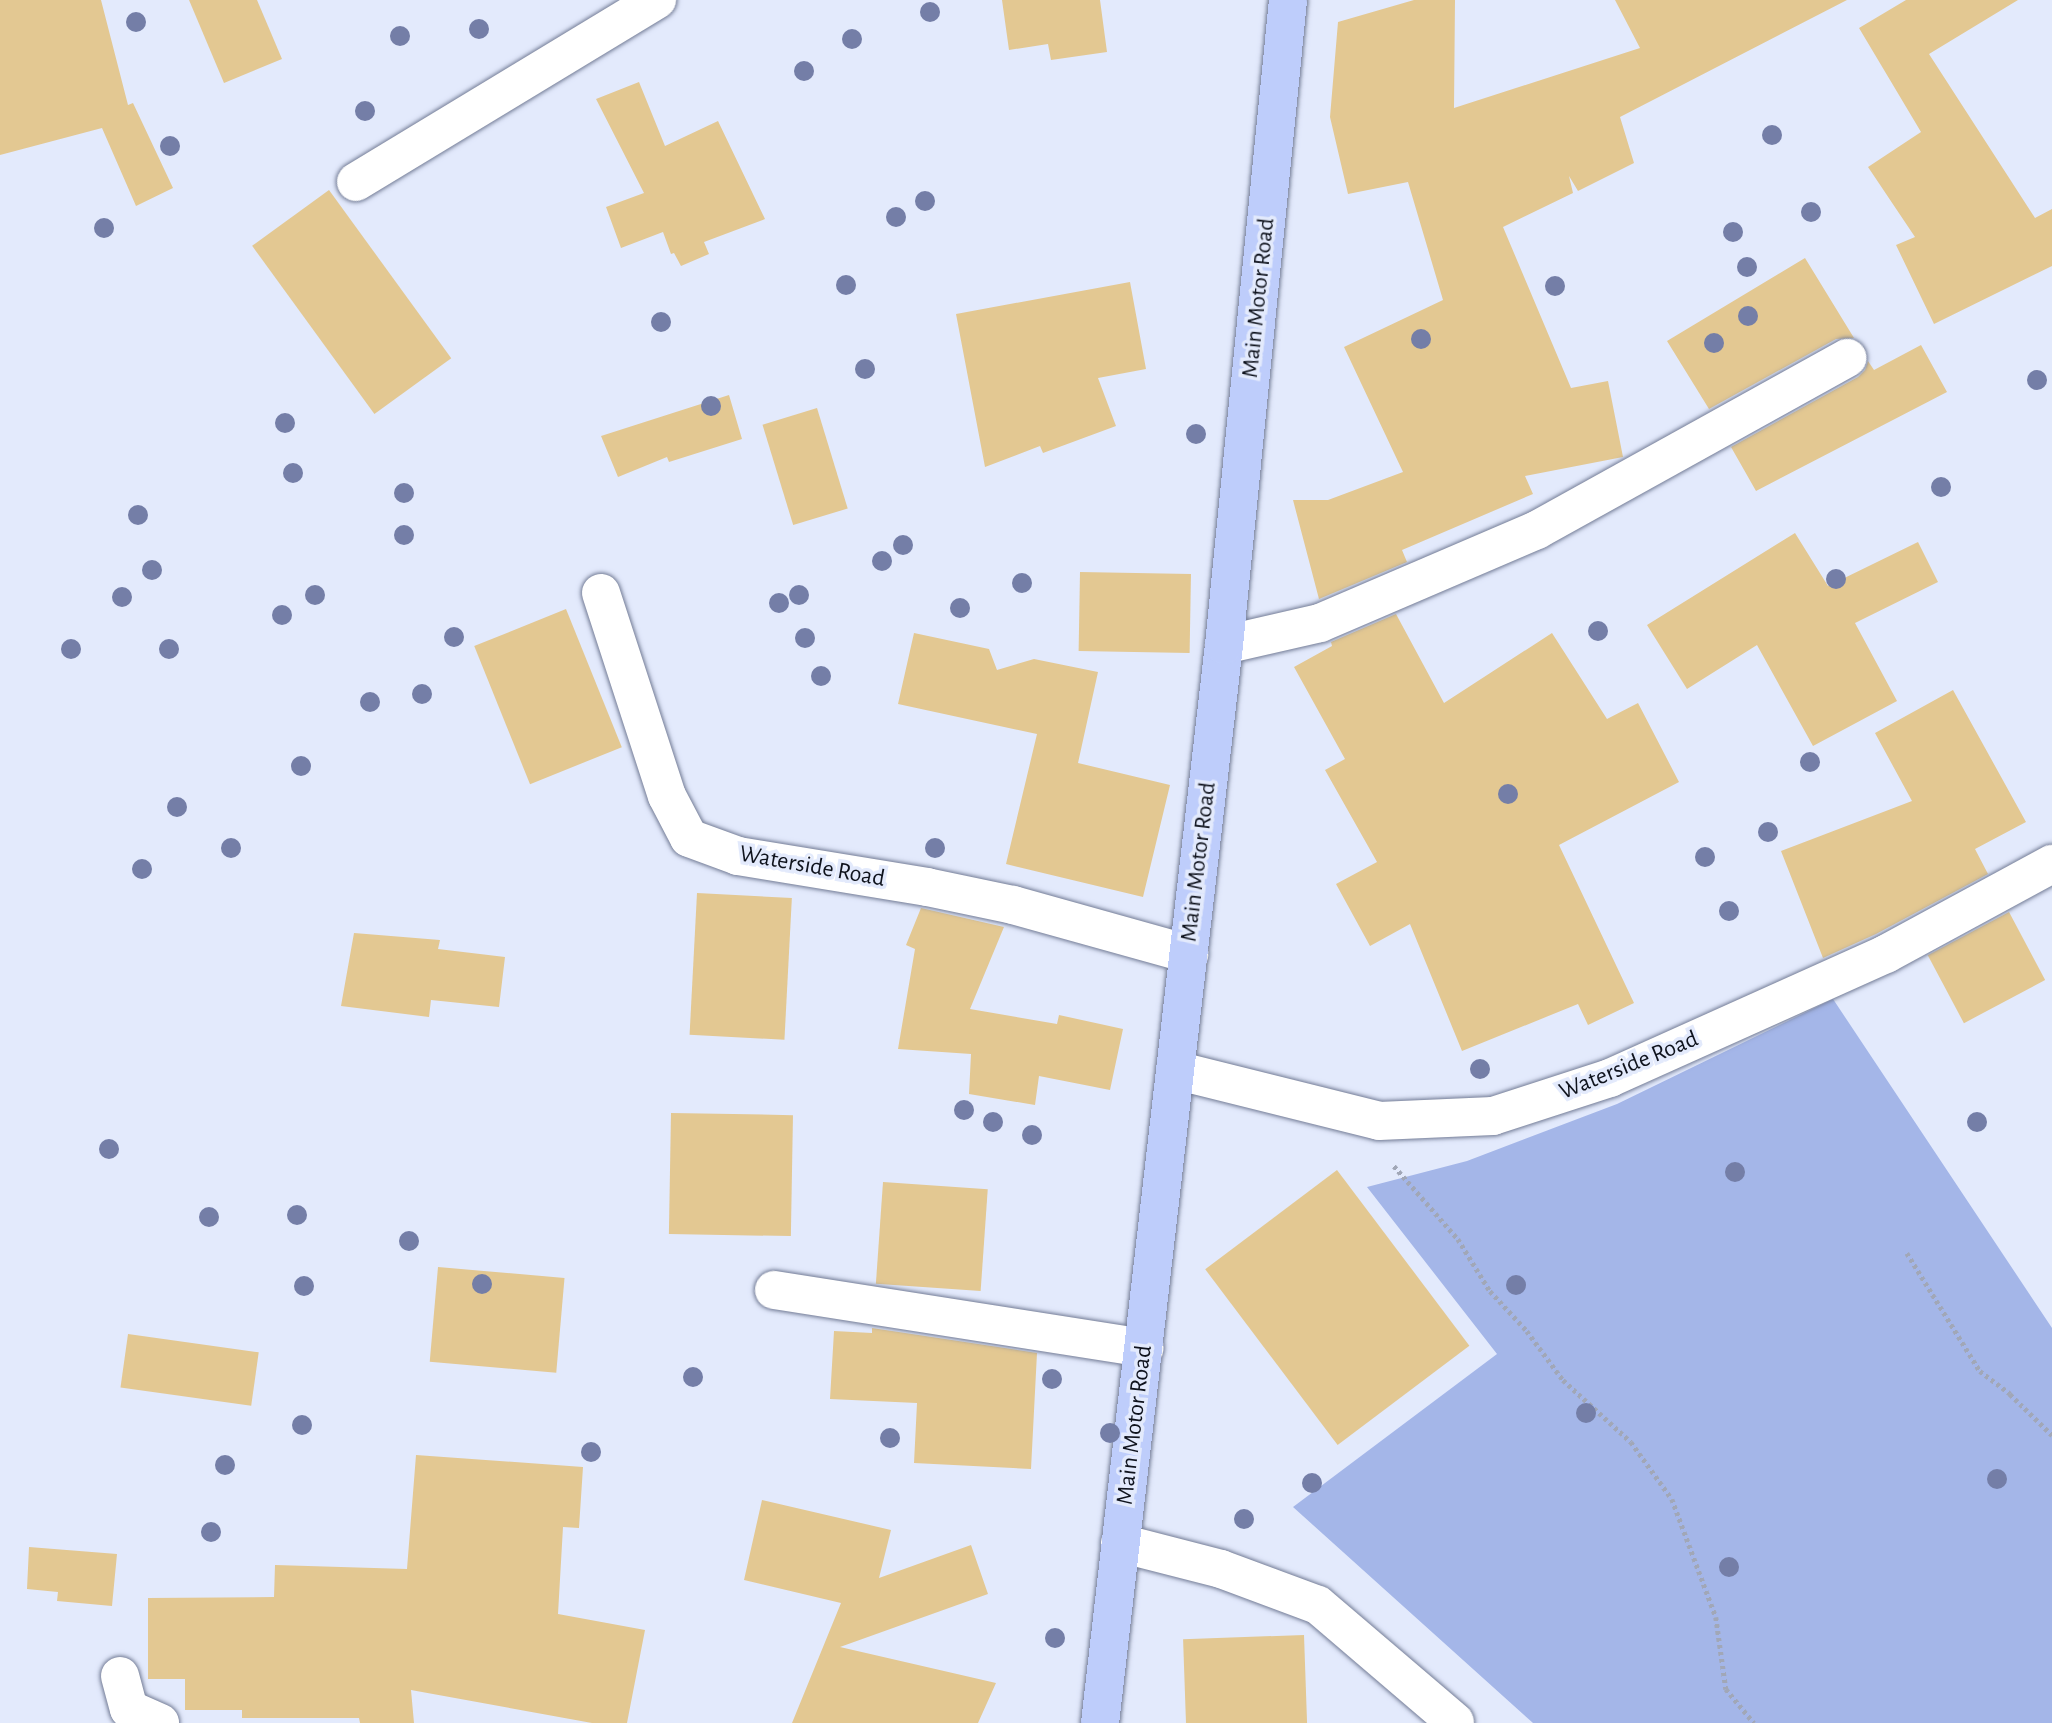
<!DOCTYPE html>
<html>
<head>
<meta charset="utf-8">
<style>
  body { margin:0 }
  #map { position:relative; width:2052px; height:1723px; overflow:hidden; background:#e3eafc; font-family:"Alegreya Sans",sans-serif }
  div>[style] { position:absolute }
  [style*='--x'] { left:calc(var(--x)*1px); top:calc(var(--y)*1px); width:calc(var(--w)*1px); rotate:calc(var(--a)*1deg) }
  .green>* { inset:0; background:#a4b6e8 }
  .building>* { inset:0; background:#e3c892; transform-origin:0 0 }
  .path>* { height:4.5px; margin-top:-2.25px; transform-origin:0; background:repeating-linear-gradient(90deg,#a1a7b7 0 3.5px,transparent 0 7px) }
  .roads { filter:drop-shadow(0 0 2px #737c96) drop-shadow(0 0 2px #737c96) }
  .minor>* { height:38px; margin:-19px; padding:0 19px; transform-origin:19px; border-radius:19px; background:#fff }
  .major>* { height:38px; margin:-19px; padding:0 19px; transform-origin:19px; border-radius:19px; background:#becdfb }
  .trees>* { width:20px; height:20px; margin:-10px; border-radius:50%; background:#747ea7 }
  span { translate:-50% -50%; white-space:nowrap; text-align:center; line-height:1.15; -webkit-text-stroke:7px #e3eafc; paint-order:stroke }
  .street-label { font-size:24px; color:#0f131d }
</style>
</head>
<body>
<div id="map">
  <div class="green">
    <i style="clip-path:polygon(1833px 999px,2052px 1328px,2052px 1723px,1533px 1723px,1293px 1507px,1497px 1354px,1367px 1187px,1467px 1161px,1617px 1104px)"></i>
  </div>
  <div class="building">
    <i style="clip-path:polygon(0 0,101px 0,128px 105px,133px 103px,173px 188px,136px 206px,102px 128px,0 155px)"></i>
    <i style="clip-path:polygon(189px 0,257px 0,282px 59px,224px 83px)"></i>
    <i style="clip-path:polygon(1002px 0,1100px 0,1107px 52px,1051px 60px,1048px 44px,1009px 50px)"></i>
    <i style="clip-path:polygon(1414px 0,1455px 0,1454px 108px,1640px 48px,1615px 0,1847px 0,1620px 117px,1634px 163px,1578px 191px,1569px 176px,1573px 193px,1503px 227px,1571px 388px,1608px 381px,1623px 457px,1525px 476px,1533px 494px,1402px 550px,1407px 562px,1319px 599px,1293px 500px,1328px 500px,1403px 472px,1344px 347px,1443px 300px,1408px 182px,1348px 194px,1330px 117px,1338px 22px)"></i>
    <i style="clip-path:polygon(1906px 0,2018px 0,1929px 54px,2035px 218px,2052px 209px,2052px 266px,1934px 324px,1896px 245px,1915px 237px,1868px 167px,1921px 132px,1859px 28px)"></i>
    <i style="clip-path:polygon(639px 82px,665px 146px,718px 121px,765px 219px,704px 242px,709px 254px,681px 266px,674px 253px,671px 254px,663px 232px,621px 248px,606px 207px,644px 193px,596px 99px)"></i>
    <i style="left:329px;top:190px;width:208px;height:95px;rotate:54deg"></i>
    <i style="clip-path:polygon(1805px 258px,1854px 338px,1836px 339px,1709px 409px,1667px 341px)"></i>
    <i style="clip-path:polygon(1130px 282px,1146px 369px,1098px 378px,1116px 426px,1043px 453px,1040px 446px,985px 467px,956px 314px)"></i>
    <i style="clip-path:polygon(1921px 345px,1947px 392px,1756px 491px,1731px 447px,1858px 377px,1865px 370px,1868px 361px,1874px 370px)"></i>
    <i style="clip-path:polygon(729px 395px,742px 439px,669px 462px,667px 457px,618px 477px,601px 436px)"></i>
    <i style="left:817px;top:408px;width:105px;height:57px;rotate:73deg"></i>
    <i style="clip-path:polygon(1795px 533px,1828px 586px,1918px 542px,1938px 582px,1855px 623px,1897px 701px,1813px 746px,1757px 645px,1687px 689px,1647px 625px)"></i>
    <i style="left:1080px;top:572px;width:111px;height:79px;rotate:1deg"></i>
    <i style="left:566px;top:609px;width:149px;height:99px;rotate:68deg"></i>
    <i style="clip-path:polygon(1396px 614px,1444px 703px,1552px 633px,1607px 719px,1638px 703px,1679px 782px,1559px 845px,1634px 1003px,1588px 1025px,1578px 1004px,1462px 1051px,1410px 924px,1370px 946px,1336px 884px,1377px 862px,1325px 770px,1345px 759px,1294px 667px,1332px 646px,1331px 642px)"></i>
    <i style="clip-path:polygon(914px 633px,989px 649px,997px 670px,1034px 659px,1098px 672px,1078px 763px,1170px 785px,1143px 897px,1006px 864px,1037px 734px,898px 704px)"></i>
    <i style="clip-path:polygon(1953px 690px,2026px 822px,1975px 849px,1988px 874px,1876px 934px,1823px 958px,1781px 851px,1912px 801px,1875px 733px)"></i>
    <i style="left:697px;top:893px;width:95px;height:142px;rotate:3deg"></i>
    <i style="clip-path:polygon(921px 908px,1004px 927px,970px 1009px,1057px 1024px,1059px 1015px,1123px 1029px,1110px 1090px,1039px 1076px,1035px 1105px,969px 1094px,971px 1054px,898px 1049px,915px 949px,906px 945px)"></i>
    <i style="left:2009px;top:912px;width:77px;height:92px;rotate:62deg"></i>
    <i style="clip-path:polygon(354px 933px,440px 940px,438px 949px,505px 957px,499px 1007px,431px 1000px,429px 1017px,341px 1006px)"></i>
    <i style="left:671px;top:1113px;width:122px;height:121px;rotate:1deg"></i>
    <i style="left:1337px;top:1170px;width:220px;height:165px;rotate:53deg"></i>
    <i style="left:883px;top:1182px;width:105px;height:102px;rotate:4deg"></i>
    <i style="left:438px;top:1267px;width:127px;height:95px;rotate:5deg"></i>
    <i style="clip-path:polygon(872px 1328px,1037px 1353px,1031px 1469px,914px 1463px,917px 1403px,830px 1399px,834px 1331px,872px 1333px)"></i>
    <i style="left:128px;top:1334px;width:132px;height:54px;rotate:8deg"></i>
    <i style="clip-path:polygon(416px 1455px,583px 1467px,579px 1528px,563px 1527px,558px 1614px,645px 1630px,627px 1723px,592px 1723px,411px 1690px,414px 1723px,360px 1723px,359px 1718px,242px 1718px,242px 1710px,185px 1710px,185px 1679px,148px 1679px,148px 1598px,274px 1597px,275px 1565px,407px 1569px)"></i>
    <i style="clip-path:polygon(762px 1500px,891px 1530px,879px 1578px,971px 1545px,988px 1594px,840px 1647px,996px 1683px,978px 1723px,792px 1723px,841px 1603px,744px 1580px)"></i>
    <i style="clip-path:polygon(29px 1547px,117px 1554px,112px 1606px,57px 1601px,58px 1592px,27px 1589px)"></i>
    <i style="left:1304px;top:1635px;width:88px;height:121px;rotate:88deg"></i>
  </div>
  <div class="path">
    <i style="--x:1394;--y:1166;--w:97;--a:48.8"></i>
    <i style="--x:1458;--y:1239;--w:61;--a:58.4"></i>
    <i style="--x:1490;--y:1291;--w:54;--a:47.2"></i>
    <i style="--x:1527;--y:1331;--w:61;--a:53.7"></i>
    <i style="--x:1563;--y:1380;--w:92;--a:42.4"></i>
    <i style="--x:1631;--y:1442;--w:70;--a:54.3"></i>
    <i style="--x:1672;--y:1499;--w:126;--a:69.6"></i>
    <i style="--x:1716;--y:1617;--w:73;--a:82.1"></i>
    <i style="--x:1726;--y:1689;--w:44;--a:50.5"></i>
    <i style="--x:1907;--y:1253;--w:139;--a:58.3"></i>
    <i style="--x:1980;--y:1371;--w:38;--a:37"></i>
    <i style="--x:2010;--y:1394;--w:59;--a:44.3"></i>
  </div>
  <div class="roads">
    <div class="minor">
      <i style="--x:356;--y:182;--w:352;--a:-31.2"></i>
      <i style="--x:601;--y:593;--w:213;--a:72"></i>
      <i style="--x:667;--y:796;--w:47;--a:62.4"></i>
      <i style="--x:689;--y:838;--w:52;--a:20.2"></i>
      <i style="--x:738;--y:856;--w:192;--a:9.3"></i>
      <i style="--x:927;--y:887;--w:88;--a:11.8"></i>
      <i style="--x:1013;--y:905;--w:183;--a:15.6"></i>
      <i style="--x:1224;--y:645;--w:98;--a:-12.9"></i>
      <i style="--x:1320;--y:623;--w:236;--a:-23.2"></i>
      <i style="--x:1537;--y:530;--w:355;--a:-29"></i>
      <i style="--x:1175;--y:1070;--w:210;--a:14"></i>
      <i style="--x:1379;--y:1121;--w:114;--a:-2.5"></i>
      <i style="--x:1493;--y:1116;--w:123;--a:-18"></i>
      <i style="--x:1610;--y:1078;--w:303;--a:-24.2"></i>
      <i style="--x:1886;--y:954;--w:189;--a:-28.5"></i>
      <i style="--x:774;--y:1290;--w:375;--a:8.9"></i>
      <i style="--x:1120;--y:1543;--w:104;--a:14.4"></i>
      <i style="--x:1221;--y:1569;--w:103;--a:20.4"></i>
      <i style="--x:1318;--y:1605;--w:180;--a:40.5"></i>
      <i style="--x:120;--y:1676;--w:34;--a:75"></i>
      <i style="--x:129;--y:1709;--w:34;--a:24"></i>
    </div>
    <div class="major">
      <i style="--x:1100;--y:1723;--w:1085;--a:-83.44"></i>
      <i style="--x:1224;--y:645;--w:648;--a:-84.33"></i>
    </div>
  </div>
  <div class="trees">
    <i style="left:930px;top:12px"></i>
    <i style="left:136px;top:22px"></i>
    <i style="left:479px;top:29px"></i>
    <i style="left:400px;top:36px"></i>
    <i style="left:852px;top:39px"></i>
    <i style="left:804px;top:71px"></i>
    <i style="left:365px;top:111px"></i>
    <i style="left:1772px;top:135px"></i>
    <i style="left:170px;top:146px"></i>
    <i style="left:925px;top:201px"></i>
    <i style="left:1811px;top:212px"></i>
    <i style="left:896px;top:217px"></i>
    <i style="left:104px;top:228px"></i>
    <i style="left:1733px;top:232px"></i>
    <i style="left:1747px;top:267px"></i>
    <i style="left:846px;top:285px"></i>
    <i style="left:1555px;top:286px"></i>
    <i style="left:1748px;top:316px"></i>
    <i style="left:661px;top:322px"></i>
    <i style="left:1421px;top:339px"></i>
    <i style="left:1714px;top:343px"></i>
    <i style="left:865px;top:369px"></i>
    <i style="left:2037px;top:380px"></i>
    <i style="left:711px;top:406px"></i>
    <i style="left:285px;top:423px"></i>
    <i style="left:1196px;top:434px"></i>
    <i style="left:293px;top:473px"></i>
    <i style="left:1941px;top:487px"></i>
    <i style="left:404px;top:493px"></i>
    <i style="left:138px;top:515px"></i>
    <i style="left:404px;top:535px"></i>
    <i style="left:903px;top:545px"></i>
    <i style="left:882px;top:561px"></i>
    <i style="left:152px;top:570px"></i>
    <i style="left:1836px;top:579px"></i>
    <i style="left:1022px;top:583px"></i>
    <i style="left:315px;top:595px"></i>
    <i style="left:799px;top:595px"></i>
    <i style="left:122px;top:597px"></i>
    <i style="left:779px;top:603px"></i>
    <i style="left:960px;top:608px"></i>
    <i style="left:282px;top:615px"></i>
    <i style="left:1598px;top:631px"></i>
    <i style="left:454px;top:637px"></i>
    <i style="left:805px;top:638px"></i>
    <i style="left:71px;top:649px"></i>
    <i style="left:169px;top:649px"></i>
    <i style="left:821px;top:676px"></i>
    <i style="left:422px;top:694px"></i>
    <i style="left:370px;top:702px"></i>
    <i style="left:1810px;top:762px"></i>
    <i style="left:301px;top:766px"></i>
    <i style="left:1508px;top:794px"></i>
    <i style="left:177px;top:807px"></i>
    <i style="left:1768px;top:832px"></i>
    <i style="left:231px;top:848px"></i>
    <i style="left:935px;top:848px"></i>
    <i style="left:1705px;top:857px"></i>
    <i style="left:142px;top:869px"></i>
    <i style="left:1729px;top:911px"></i>
    <i style="left:1480px;top:1069px"></i>
    <i style="left:964px;top:1110px"></i>
    <i style="left:993px;top:1122px"></i>
    <i style="left:1977px;top:1122px"></i>
    <i style="left:1032px;top:1135px"></i>
    <i style="left:109px;top:1149px"></i>
    <i style="left:1735px;top:1172px"></i>
    <i style="left:297px;top:1215px"></i>
    <i style="left:209px;top:1217px"></i>
    <i style="left:409px;top:1241px"></i>
    <i style="left:482px;top:1284px"></i>
    <i style="left:1516px;top:1285px"></i>
    <i style="left:304px;top:1286px"></i>
    <i style="left:693px;top:1377px"></i>
    <i style="left:1052px;top:1379px"></i>
    <i style="left:1586px;top:1413px"></i>
    <i style="left:302px;top:1425px"></i>
    <i style="left:1110px;top:1433px"></i>
    <i style="left:890px;top:1438px"></i>
    <i style="left:591px;top:1452px"></i>
    <i style="left:225px;top:1465px"></i>
    <i style="left:1997px;top:1479px"></i>
    <i style="left:1312px;top:1483px"></i>
    <i style="left:1244px;top:1519px"></i>
    <i style="left:211px;top:1532px"></i>
    <i style="left:1729px;top:1567px"></i>
    <i style="left:1055px;top:1638px"></i>
  </div>
  <div class="street-label">
    <span style="left:1259px;top:298px;rotate:-84deg">Main Motor Road</span>
    <span style="left:1199px;top:862px;rotate:-83deg">Main Motor Road</span>
    <span style="left:812px;top:867px;rotate:10deg">Waterside Road</span>
    <span style="left:1629px;top:1066px;rotate:-22deg">Waterside Road</span>
    <span style="left:1135px;top:1425px;rotate:-83deg">Main Motor Road</span>
  </div>
</div>
</body>
</html>
